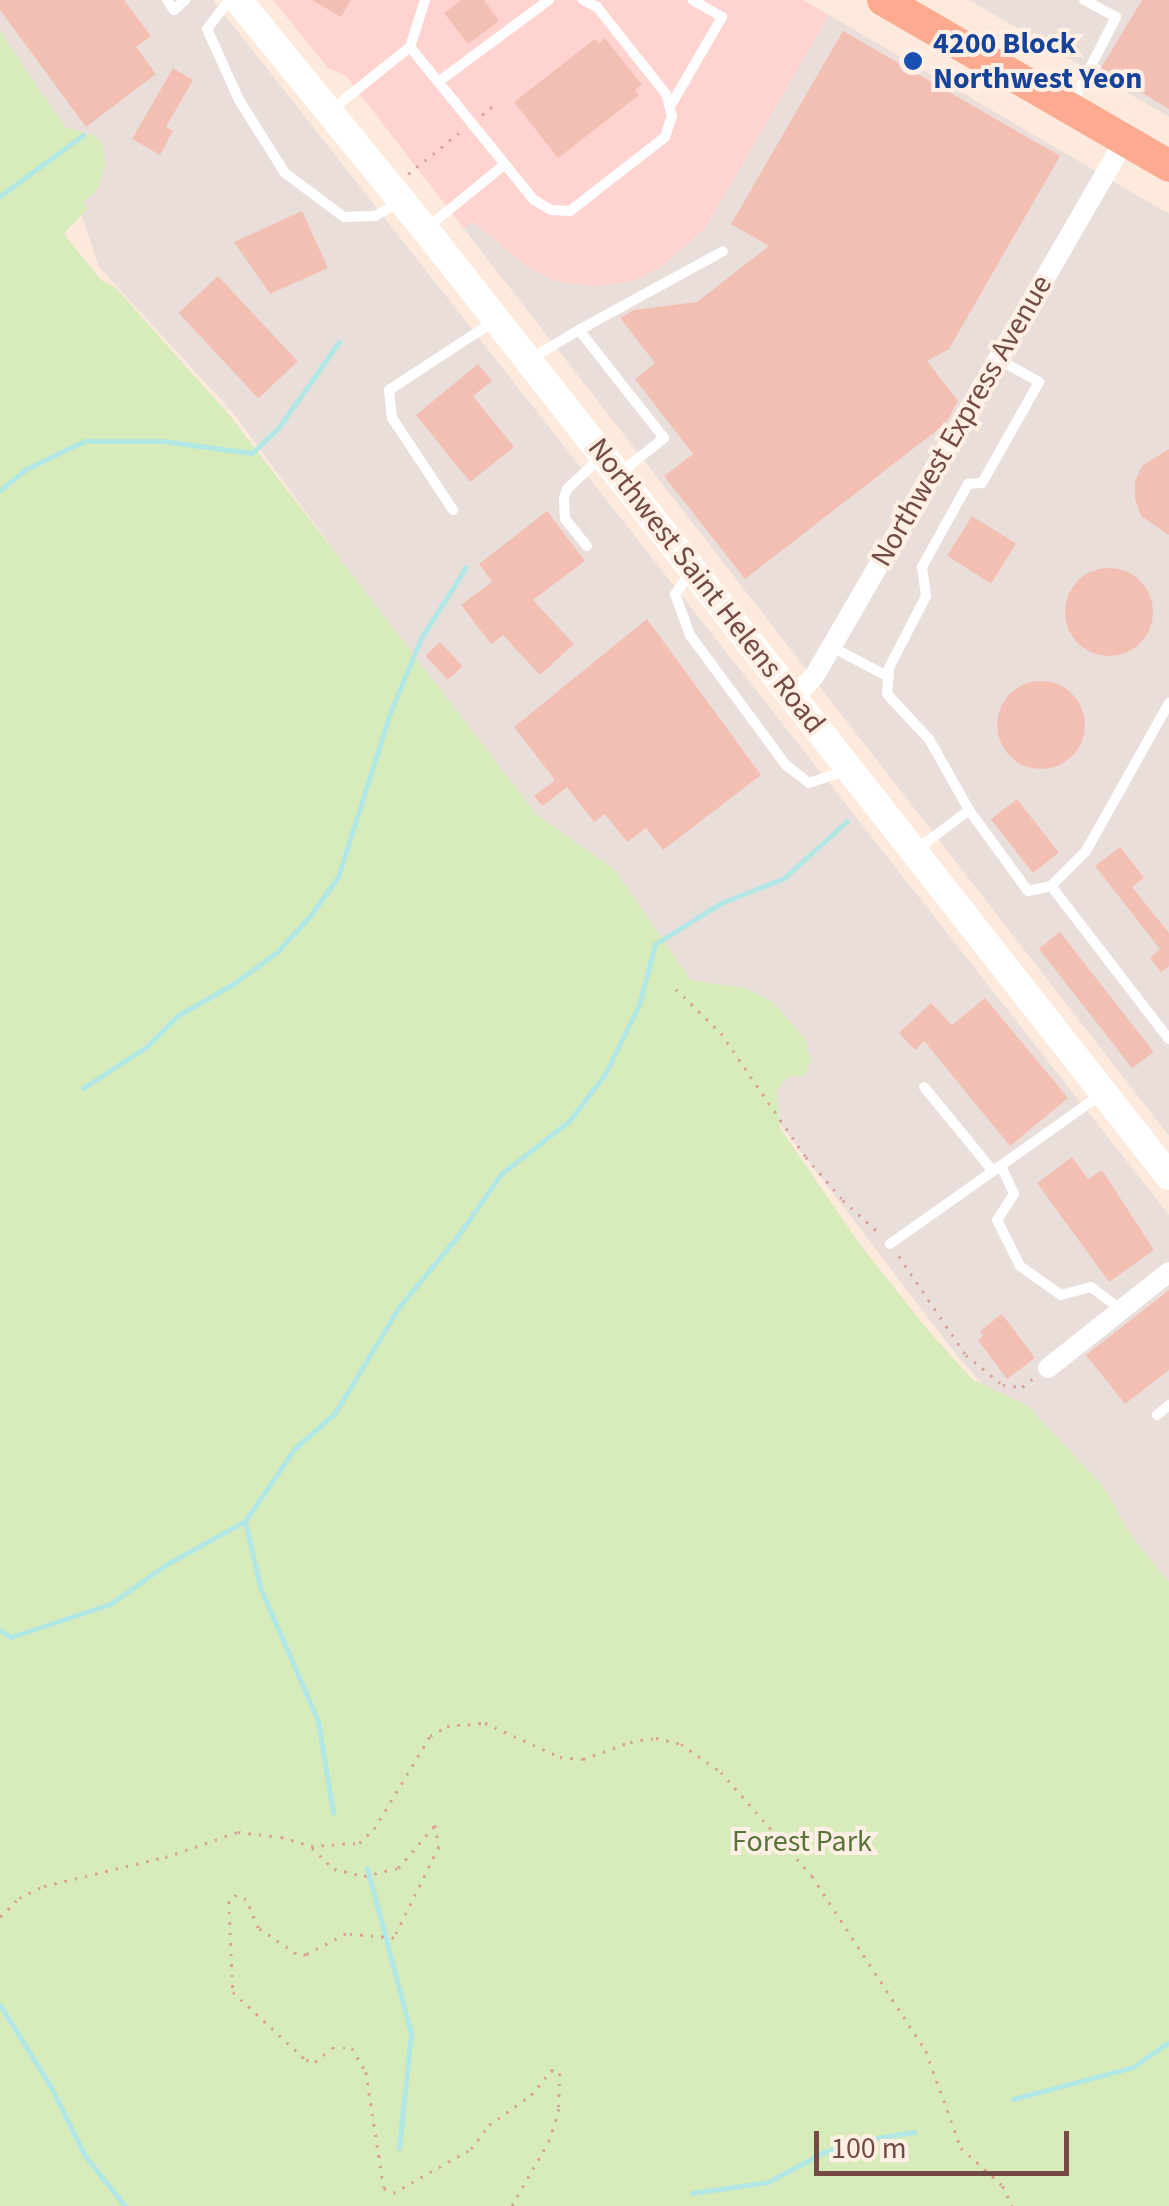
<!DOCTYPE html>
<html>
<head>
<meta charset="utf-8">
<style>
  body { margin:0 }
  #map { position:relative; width:1169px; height:2206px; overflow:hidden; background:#fdeadc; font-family:"Source Sans 3",sans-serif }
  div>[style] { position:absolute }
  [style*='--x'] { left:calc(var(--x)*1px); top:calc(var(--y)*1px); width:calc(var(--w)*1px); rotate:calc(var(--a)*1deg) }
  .commercial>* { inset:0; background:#ffd3cf }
  .industrial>* { inset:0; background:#eadeda }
  .green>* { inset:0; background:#d8ebbb }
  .stream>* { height:5px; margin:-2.5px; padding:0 2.5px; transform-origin:2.5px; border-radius:2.5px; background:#b1e7e4 }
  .building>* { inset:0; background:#f4bfb3; transform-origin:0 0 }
  .round { border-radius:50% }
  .path>* { height:2.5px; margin-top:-1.25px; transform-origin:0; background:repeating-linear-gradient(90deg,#d8a297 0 2.5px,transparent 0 10.5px) }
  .service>* { height:10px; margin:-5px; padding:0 5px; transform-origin:5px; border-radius:5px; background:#fff }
  .minor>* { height:20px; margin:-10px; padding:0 10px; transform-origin:10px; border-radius:10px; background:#fff }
  .secondary>* { height:28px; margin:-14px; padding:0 14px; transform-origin:14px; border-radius:14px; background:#fff }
  .trunk>* { height:32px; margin:-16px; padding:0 16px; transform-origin:16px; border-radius:16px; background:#feaa90 }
  .dots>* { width:28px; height:28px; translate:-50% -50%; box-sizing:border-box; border:5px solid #ffefe4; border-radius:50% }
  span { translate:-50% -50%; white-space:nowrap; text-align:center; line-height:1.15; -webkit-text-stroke:8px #ffefe4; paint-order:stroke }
  .transit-label { font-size:30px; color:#164399; font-weight:700 }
  .left { translate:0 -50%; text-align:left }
  .street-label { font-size:30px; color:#744b44 }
  .park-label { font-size:30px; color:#58743a }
  .scale { position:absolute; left:814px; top:2131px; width:255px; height:45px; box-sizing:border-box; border:5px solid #744b44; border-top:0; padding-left:12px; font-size:30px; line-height:35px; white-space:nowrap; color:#744b44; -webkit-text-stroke:8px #ffefe4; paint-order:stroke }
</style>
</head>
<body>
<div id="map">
  <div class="commercial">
    <i style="clip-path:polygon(273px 0,803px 0,829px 15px,705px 229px,660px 268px,634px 281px,596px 287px,554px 281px,526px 266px,473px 223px,464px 229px,346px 76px,328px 68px)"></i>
  </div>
  <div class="industrial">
    <i style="clip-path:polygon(0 0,213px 0,1169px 1215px,1169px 1599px,955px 1353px,774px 1116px,487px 759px,234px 414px,99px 267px,57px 144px,0 45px)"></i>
    <i style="clip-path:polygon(969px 0,1169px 0,1169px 117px)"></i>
    <i style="clip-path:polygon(829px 15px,1169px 214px,1169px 1136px,464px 229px,473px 222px,526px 266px,555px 281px,596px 287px,634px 281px,660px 268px,705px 229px)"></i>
  </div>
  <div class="green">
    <i style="clip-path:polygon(0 31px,65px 127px,95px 136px,103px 144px,106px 166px,96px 192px,83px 202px,88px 208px,64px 234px,101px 280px,115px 287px,231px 417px,537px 815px,614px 869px,691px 980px,746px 988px,774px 1003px,805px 1039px,811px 1060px,805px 1076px,788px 1077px,777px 1090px,780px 1128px,859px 1243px,927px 1329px,972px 1379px,1028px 1406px,1102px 1485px,1133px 1538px,1169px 1582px,1169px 2206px,0 2206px)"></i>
  </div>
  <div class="stream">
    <i style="--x:0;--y:196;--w:103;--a:-36.3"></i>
    <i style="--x:0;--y:490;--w:33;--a:-39"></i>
    <i style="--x:26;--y:469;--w:64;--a:-25.8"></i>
    <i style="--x:84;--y:441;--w:78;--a:0"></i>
    <i style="--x:162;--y:441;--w:91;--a:7.6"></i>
    <i style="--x:252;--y:453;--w:37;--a:-44"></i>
    <i style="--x:279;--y:427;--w:104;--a:-54.8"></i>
    <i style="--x:83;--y:1088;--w:75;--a:-33.1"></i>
    <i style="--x:146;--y:1047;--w:44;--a:-45"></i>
    <i style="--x:177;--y:1016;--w:64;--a:-29.7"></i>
    <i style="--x:233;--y:984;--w:54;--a:-36"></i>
    <i style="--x:277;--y:952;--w:47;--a:-47.6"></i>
    <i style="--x:309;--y:917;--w:49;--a:-54.1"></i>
    <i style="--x:338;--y:877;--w:172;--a:-72.4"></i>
    <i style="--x:390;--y:713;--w:81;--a:-67.5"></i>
    <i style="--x:421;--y:638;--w:84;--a:-57.6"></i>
    <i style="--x:245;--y:1521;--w:68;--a:77.2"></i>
    <i style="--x:260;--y:1587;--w:146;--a:66.6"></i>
    <i style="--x:318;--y:1721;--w:93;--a:80.7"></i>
    <i style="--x:0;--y:1630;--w:13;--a:32"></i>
    <i style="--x:11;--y:1637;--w:104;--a:-18.4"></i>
    <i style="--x:110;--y:1604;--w:70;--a:-35.1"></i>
    <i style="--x:167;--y:1564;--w:89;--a:-28.9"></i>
    <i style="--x:245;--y:1521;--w:88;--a:-55.6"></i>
    <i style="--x:295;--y:1448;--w:53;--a:-41.2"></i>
    <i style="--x:335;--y:1413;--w:124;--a:-58.9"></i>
    <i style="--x:399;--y:1307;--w:91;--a:-50.4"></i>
    <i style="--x:457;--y:1237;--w:77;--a:-55.1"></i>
    <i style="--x:501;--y:1174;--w:86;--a:-37.9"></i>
    <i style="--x:569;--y:1121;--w:59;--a:-52.5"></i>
    <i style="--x:605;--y:1074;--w:77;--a:-63.8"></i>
    <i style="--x:639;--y:1005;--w:63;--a:-75.3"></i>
    <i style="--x:655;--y:944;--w:78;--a:-31.8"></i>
    <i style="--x:721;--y:903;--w:68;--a:-21.6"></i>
    <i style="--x:784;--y:878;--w:85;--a:-42.1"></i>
    <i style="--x:367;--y:1868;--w:171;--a:75.1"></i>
    <i style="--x:411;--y:2033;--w:116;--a:96"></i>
    <i style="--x:0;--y:2005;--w:97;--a:58.1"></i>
    <i style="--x:51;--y:2087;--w:77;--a:63.8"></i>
    <i style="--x:85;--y:2156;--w:64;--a:51.3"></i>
    <i style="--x:1013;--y:2099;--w:124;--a:-14.9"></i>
    <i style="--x:1133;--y:2067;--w:44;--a:-34.8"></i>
    <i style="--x:692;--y:2193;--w:77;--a:-8.2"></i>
    <i style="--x:768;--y:2182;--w:61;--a:-28.2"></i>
    <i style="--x:822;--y:2153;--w:44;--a:-17.2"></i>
    <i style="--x:864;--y:2140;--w:51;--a:-9.1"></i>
  </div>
  <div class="building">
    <i style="clip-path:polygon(0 0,124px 0,151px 36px,136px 47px,156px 74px,86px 127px,0 10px)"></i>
    <i style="clip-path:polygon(312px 0,351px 0,341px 17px)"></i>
    <i style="clip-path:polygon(461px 0,484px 0,499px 21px,468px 44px,444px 13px)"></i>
    <i style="clip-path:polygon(1142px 0,1169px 0,1169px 109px,1101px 68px)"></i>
    <i style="clip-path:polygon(843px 31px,1060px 156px,949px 349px,927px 361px,958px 401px,945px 424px,745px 579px,664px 476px,693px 454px,635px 379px,655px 363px,620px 318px,634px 310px,697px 302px,769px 246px,731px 224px)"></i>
    <i style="clip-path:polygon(605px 38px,642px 85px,635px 90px,639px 95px,558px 158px,514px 102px,595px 39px,599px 44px)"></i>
    <i style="clip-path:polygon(173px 68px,193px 80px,166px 127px,173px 131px,160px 155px,132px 139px)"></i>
    <i style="clip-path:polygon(302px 211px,328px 268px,270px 294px,234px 242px)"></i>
    <i style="left:218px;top:276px;width:117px;height:54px;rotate:47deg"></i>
    <i style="clip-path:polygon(478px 364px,492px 381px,473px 396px,514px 447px,470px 482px,416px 415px)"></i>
    <i style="clip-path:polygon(1169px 449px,1169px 535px,1141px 516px,1135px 499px,1135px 482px,1142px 466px)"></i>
    <i style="clip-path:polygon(547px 511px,585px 561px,533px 600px,574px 644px,540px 675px,503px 635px,491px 644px,461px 605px,492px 582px,479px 564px)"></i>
    <i style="left:972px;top:516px;width:52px;height:47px;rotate:32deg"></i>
    <i class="round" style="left:1065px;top:568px;width:88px;height:88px"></i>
    <i style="clip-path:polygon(647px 619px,761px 775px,663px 850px,646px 828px,627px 842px,605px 814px,594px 822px,567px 787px,542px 806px,534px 796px,555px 780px,514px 727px)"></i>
    <i style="left:440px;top:642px;width:33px;height:20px;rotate:47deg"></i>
    <i class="round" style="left:997px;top:681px;width:88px;height:88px"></i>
    <i style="left:1017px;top:799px;width:68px;height:33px;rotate:52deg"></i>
    <i style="clip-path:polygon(1120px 847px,1144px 878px,1132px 887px,1169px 933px,1169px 966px,1161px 972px,1150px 958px,1160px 949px,1095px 866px)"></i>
    <i style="left:1060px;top:932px;width:152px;height:27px;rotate:52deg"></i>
    <i style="clip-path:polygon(985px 998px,1068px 1098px,1010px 1146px,924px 1041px,915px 1050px,899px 1033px,931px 1003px,952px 1025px)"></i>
    <i style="clip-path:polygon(1072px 1157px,1088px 1179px,1102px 1170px,1154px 1250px,1109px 1282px,1037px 1183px)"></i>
    <i style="clip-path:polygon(1169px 1290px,1169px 1370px,1125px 1404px,1086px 1355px)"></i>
    <i style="clip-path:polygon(1002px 1314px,1035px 1358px,1007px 1379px,978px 1340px,983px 1336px,980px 1331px)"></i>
  </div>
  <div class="path">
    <i style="--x:482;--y:115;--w:21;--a:-39"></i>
    <i style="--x:408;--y:174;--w:67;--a:-38.9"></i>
    <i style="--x:676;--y:989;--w:63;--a:44.4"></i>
    <i style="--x:721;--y:1033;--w:150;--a:55.6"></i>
    <i style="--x:806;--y:1157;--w:57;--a:49.3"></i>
    <i style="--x:843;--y:1200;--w:52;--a:42.6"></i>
    <i style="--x:899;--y:1256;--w:120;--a:55.9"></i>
    <i style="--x:966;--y:1355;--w:48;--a:39"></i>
    <i style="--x:1003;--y:1385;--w:19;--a:6"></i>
    <i style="--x:1022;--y:1387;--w:15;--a:-37"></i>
    <i style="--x:312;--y:1848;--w:30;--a:44"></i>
    <i style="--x:334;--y:1869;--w:31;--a:13"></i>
    <i style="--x:364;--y:1876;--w:35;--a:-13"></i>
    <i style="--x:398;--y:1868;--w:57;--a:-49.3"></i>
    <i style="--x:435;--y:1825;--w:22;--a:80"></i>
    <i style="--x:439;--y:1847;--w:102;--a:116.3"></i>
    <i style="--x:394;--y:1938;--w:48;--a:-175.2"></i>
    <i style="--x:346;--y:1934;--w:45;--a:152.3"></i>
    <i style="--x:306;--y:1955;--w:10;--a:-174"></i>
    <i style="--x:296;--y:1954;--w:46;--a:-145.6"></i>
    <i style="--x:258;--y:1928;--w:30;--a:-113"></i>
    <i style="--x:246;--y:1900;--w:10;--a:-151"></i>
    <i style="--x:237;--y:1895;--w:10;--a:143"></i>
    <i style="--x:229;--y:1901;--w:91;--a:87.5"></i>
    <i style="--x:233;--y:1992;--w:100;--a:43"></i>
    <i style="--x:306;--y:2060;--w:9;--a:13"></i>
    <i style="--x:315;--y:2062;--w:22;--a:-39"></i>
    <i style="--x:332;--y:2048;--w:20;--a:0"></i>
    <i style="--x:352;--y:2048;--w:28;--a:60"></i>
    <i style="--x:366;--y:2072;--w:117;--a:81.2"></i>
    <i style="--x:384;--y:2188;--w:10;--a:29"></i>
    <i style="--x:393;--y:2193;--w:90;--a:-29.4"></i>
    <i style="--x:471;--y:2149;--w:30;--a:-53"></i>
    <i style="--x:489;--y:2125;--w:52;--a:-35.5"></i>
    <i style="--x:531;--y:2095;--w:32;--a:-51"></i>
    <i style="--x:551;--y:2070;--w:9;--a:18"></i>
    <i style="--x:560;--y:2073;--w:36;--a:92"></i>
    <i style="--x:559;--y:2109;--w:32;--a:106"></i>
    <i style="--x:550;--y:2140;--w:76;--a:119.9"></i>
    <i style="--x:0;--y:1917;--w:27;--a:-45"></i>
    <i style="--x:19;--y:1898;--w:28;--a:-26"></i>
    <i style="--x:44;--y:1886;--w:124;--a:-13.5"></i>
    <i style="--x:165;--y:1857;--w:77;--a:-18.9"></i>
    <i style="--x:238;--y:1832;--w:43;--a:6.6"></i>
    <i style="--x:281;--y:1837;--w:31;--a:17"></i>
    <i style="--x:311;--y:1846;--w:48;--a:-3.6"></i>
    <i style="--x:359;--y:1843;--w:21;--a:-43"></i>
    <i style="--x:374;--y:1829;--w:109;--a:-58.9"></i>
    <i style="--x:430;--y:1736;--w:20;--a:-30"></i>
    <i style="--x:447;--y:1726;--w:38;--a:-5"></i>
    <i style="--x:485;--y:1723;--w:82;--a:24.4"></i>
    <i style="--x:560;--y:1757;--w:23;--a:5"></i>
    <i style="--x:583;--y:1759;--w:50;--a:-19.9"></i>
    <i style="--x:630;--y:1742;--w:26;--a:-9"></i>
    <i style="--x:656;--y:1738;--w:26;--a:13"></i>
    <i style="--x:681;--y:1744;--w:49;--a:35"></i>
    <i style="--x:721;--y:1772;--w:138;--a:48.8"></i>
    <i style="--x:812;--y:1876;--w:209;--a:56.9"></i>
    <i style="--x:926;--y:2051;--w:103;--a:70.2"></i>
    <i style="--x:961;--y:2148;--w:57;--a:42.1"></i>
    <i style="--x:1003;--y:2186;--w:22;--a:66"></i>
  </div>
  <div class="service">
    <i style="--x:167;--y:0;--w:12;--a:55"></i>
    <i style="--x:174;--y:10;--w:15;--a:-42"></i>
    <i style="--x:229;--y:0;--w:36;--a:127"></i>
    <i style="--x:207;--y:29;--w:78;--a:65.7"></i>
    <i style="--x:239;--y:100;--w:86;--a:57.8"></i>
    <i style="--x:285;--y:173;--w:74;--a:36.7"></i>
    <i style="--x:344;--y:217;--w:31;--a:-2"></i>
    <i style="--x:375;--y:216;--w:30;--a:-30"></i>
    <i style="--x:410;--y:47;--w:197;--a:51"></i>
    <i style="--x:534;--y:200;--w:20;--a:30"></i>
    <i style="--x:551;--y:210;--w:19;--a:3"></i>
    <i style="--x:570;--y:211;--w:120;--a:-37.9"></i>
    <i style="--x:665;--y:137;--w:22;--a:-72"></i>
    <i style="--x:672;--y:116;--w:23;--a:-105"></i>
    <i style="--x:666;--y:94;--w:111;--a:-128.4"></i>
    <i style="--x:597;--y:7;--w:16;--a:-153"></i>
    <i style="--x:438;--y:82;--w:138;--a:-36.5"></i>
    <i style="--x:1072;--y:103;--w:97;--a:-62.9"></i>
    <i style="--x:1116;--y:17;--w:36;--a:-152"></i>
    <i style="--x:671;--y:105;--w:102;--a:-59.9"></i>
    <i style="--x:722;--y:17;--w:34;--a:-150"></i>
    <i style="--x:330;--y:111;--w:102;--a:-38.7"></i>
    <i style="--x:410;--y:47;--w:49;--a:-72.3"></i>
    <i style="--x:428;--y:227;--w:99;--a:-39.3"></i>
    <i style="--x:579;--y:330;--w:164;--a:-28.7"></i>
    <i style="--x:530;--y:359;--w:57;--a:-30.6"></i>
    <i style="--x:579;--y:330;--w:137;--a:51.8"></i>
    <i style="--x:664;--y:438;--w:58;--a:141.3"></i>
    <i style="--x:998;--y:359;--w:47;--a:29.3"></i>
    <i style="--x:1039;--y:382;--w:116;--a:119.4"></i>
    <i style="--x:982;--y:483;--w:14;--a:176"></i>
    <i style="--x:968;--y:484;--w:95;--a:119"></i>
    <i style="--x:922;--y:567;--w:29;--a:82"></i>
    <i style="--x:926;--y:596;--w:81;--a:117.2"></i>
    <i style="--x:889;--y:668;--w:26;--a:94"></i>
    <i style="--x:887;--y:694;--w:62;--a:47"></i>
    <i style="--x:929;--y:739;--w:81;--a:60.6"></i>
    <i style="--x:969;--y:810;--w:100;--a:53.9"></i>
    <i style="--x:1028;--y:891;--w:24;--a:-12"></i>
    <i style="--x:1051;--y:886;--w:193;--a:52.4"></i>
    <i style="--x:453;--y:510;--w:110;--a:-123.5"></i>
    <i style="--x:392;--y:418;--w:28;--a:-96"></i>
    <i style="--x:389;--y:390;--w:128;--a:-33.2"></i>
    <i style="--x:587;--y:546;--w:35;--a:-129"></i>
    <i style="--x:565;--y:519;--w:21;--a:-93"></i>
    <i style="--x:564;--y:498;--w:9;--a:-72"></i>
    <i style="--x:567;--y:489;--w:48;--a:-43.3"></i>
    <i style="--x:692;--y:570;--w:29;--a:125"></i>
    <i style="--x:675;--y:594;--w:44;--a:69.9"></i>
    <i style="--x:690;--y:635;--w:162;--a:53.6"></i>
    <i style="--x:786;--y:765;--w:29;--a:38"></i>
    <i style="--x:809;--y:783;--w:39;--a:-19"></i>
    <i style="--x:832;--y:647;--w:64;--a:27.8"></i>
    <i style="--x:915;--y:851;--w:68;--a:-37.2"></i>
    <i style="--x:1051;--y:886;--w:49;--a:-45"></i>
    <i style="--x:1086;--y:851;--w:170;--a:-60.7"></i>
    <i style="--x:924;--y:1087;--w:109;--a:50.6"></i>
    <i style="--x:1001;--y:1166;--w:31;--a:65"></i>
    <i style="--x:1014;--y:1194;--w:31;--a:123"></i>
    <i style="--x:997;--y:1220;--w:51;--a:63.4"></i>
    <i style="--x:1020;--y:1266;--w:50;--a:35.3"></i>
    <i style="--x:1061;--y:1295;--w:31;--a:-15"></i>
    <i style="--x:1091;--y:1287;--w:38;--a:37"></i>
    <i style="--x:890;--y:1244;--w:261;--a:-35.3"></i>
    <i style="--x:1157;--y:1415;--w:16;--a:-40"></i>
  </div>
  <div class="minor">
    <i style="--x:794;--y:698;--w:31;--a:-48"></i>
    <i style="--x:815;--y:675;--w:618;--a:-59.91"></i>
    <i style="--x:1048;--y:1368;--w:154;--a:-38.4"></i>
  </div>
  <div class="secondary">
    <i style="--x:238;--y:0;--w:296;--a:50.8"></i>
    <i style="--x:425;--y:229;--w:1204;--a:51.85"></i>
  </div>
  <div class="trunk">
    <i style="--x:883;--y:0;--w:331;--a:30.1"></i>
  </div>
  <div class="dots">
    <i style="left:913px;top:61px;background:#1a4fb4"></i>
  </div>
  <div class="transit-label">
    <span class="left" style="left:933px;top:61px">4200 Block<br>Northwest Yeon</span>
  </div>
  <div class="street-label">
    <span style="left:962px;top:421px;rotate:-60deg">Northwest Express Avenue</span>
    <span style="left:706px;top:586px;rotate:52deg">Northwest Saint Helens Road</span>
  </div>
  <div class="park-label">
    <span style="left:802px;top:1842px">Forest Park</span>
  </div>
  <div class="scale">100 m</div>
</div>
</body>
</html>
